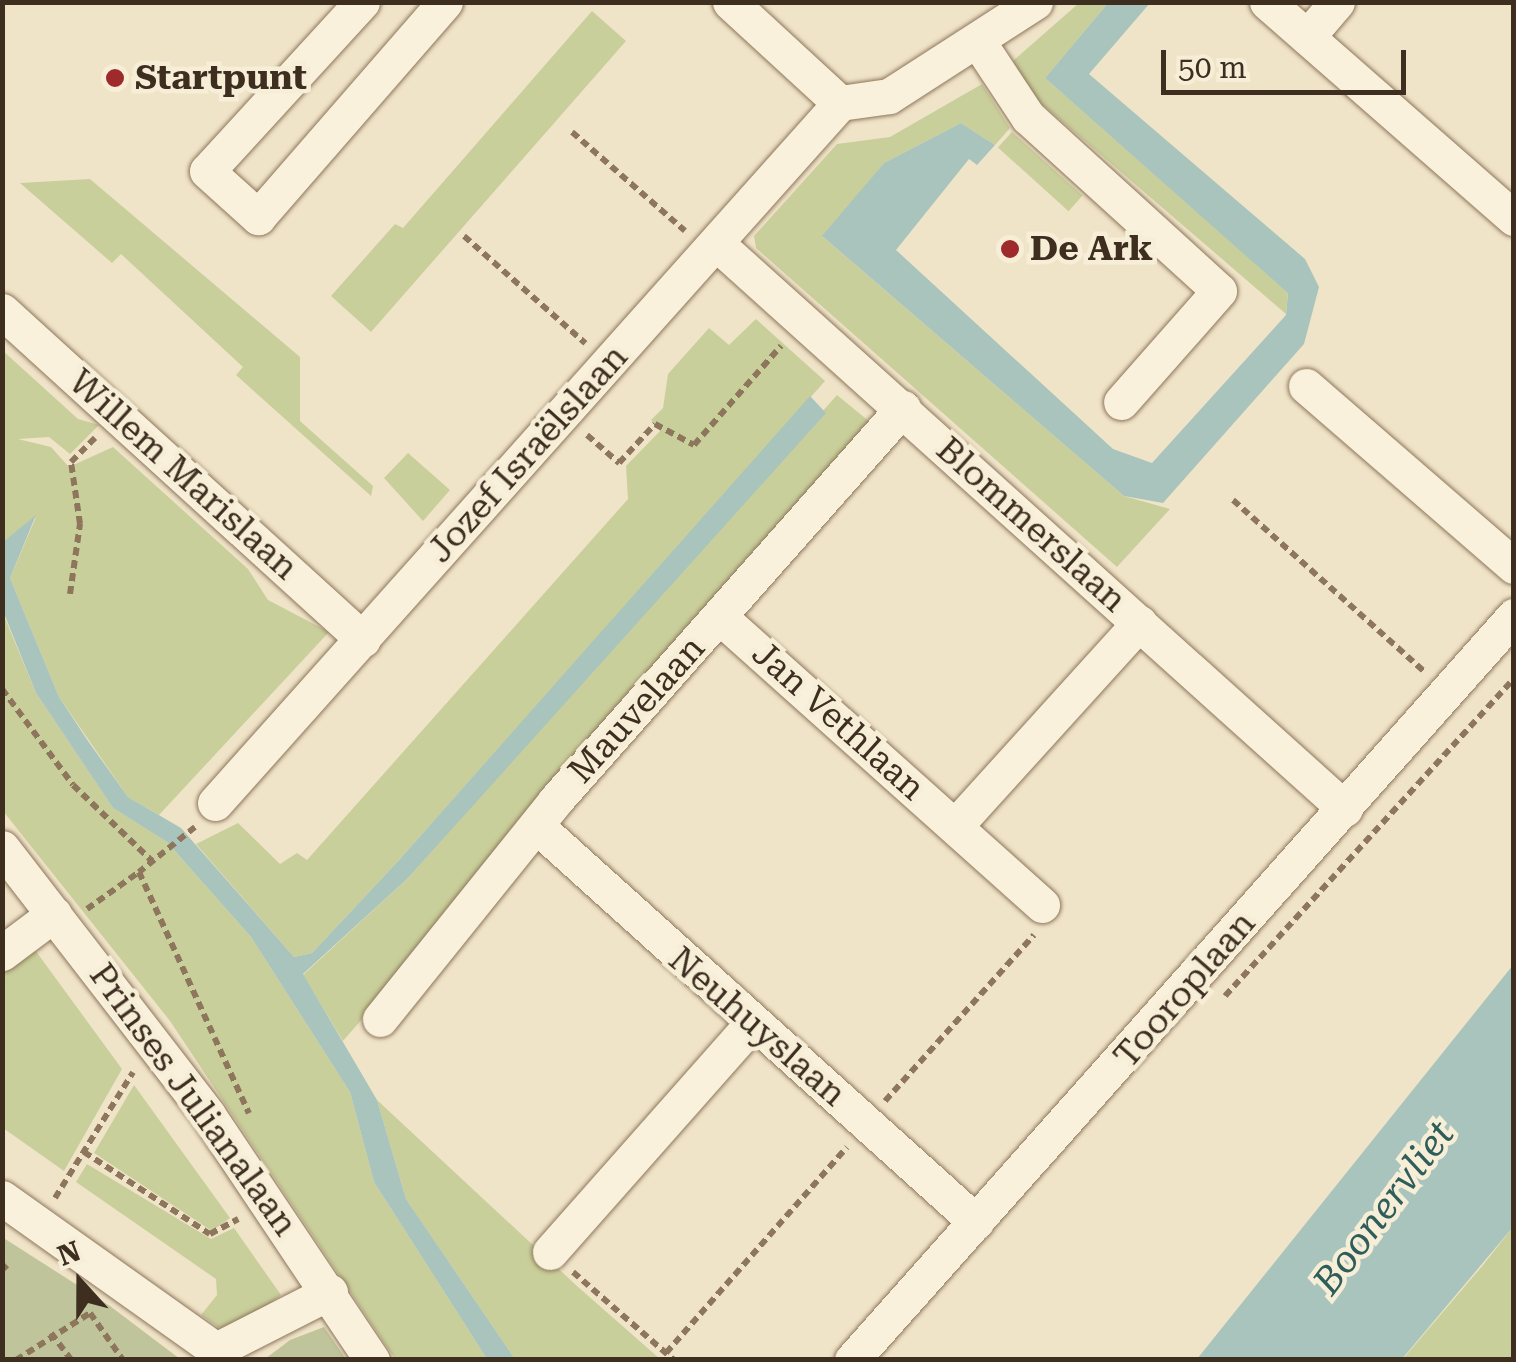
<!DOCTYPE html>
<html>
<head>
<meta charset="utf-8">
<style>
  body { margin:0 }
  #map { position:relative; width:1516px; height:1362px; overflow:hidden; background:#f0e4c8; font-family:"Roboto Serif",serif }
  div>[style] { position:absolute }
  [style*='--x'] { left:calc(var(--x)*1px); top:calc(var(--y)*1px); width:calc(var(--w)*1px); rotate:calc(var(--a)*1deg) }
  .green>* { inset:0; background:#c9cf9b; transform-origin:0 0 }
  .cemetery>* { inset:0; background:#bfc49a }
  .water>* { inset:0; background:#a9c4bc }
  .path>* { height:6px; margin-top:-3px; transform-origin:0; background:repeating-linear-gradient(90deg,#8d765c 0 8px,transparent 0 13px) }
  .roads { filter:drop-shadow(0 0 2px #8d765c) drop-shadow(0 0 2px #8d765c) }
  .minor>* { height:35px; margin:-17.5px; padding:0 17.5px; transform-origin:17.5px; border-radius:17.5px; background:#faf1dc }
  .dots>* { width:28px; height:28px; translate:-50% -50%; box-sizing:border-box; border:5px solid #f7eed8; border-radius:50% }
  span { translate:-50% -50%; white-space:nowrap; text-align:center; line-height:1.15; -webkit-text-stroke:9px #f7eed8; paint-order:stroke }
  .poi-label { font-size:35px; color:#3d2e20; font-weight:700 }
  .left { translate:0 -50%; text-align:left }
  .street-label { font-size:35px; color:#3d2e20 }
  .water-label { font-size:38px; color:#2f5d5a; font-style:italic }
  .frame { position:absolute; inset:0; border:5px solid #3d2e20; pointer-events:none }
  .north { position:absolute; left:30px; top:1232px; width:100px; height:100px; -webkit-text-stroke:8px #f7eed8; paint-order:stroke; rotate:339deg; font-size:28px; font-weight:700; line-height:40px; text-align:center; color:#3d2e20 }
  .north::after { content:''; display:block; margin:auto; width:35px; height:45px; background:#3d2e20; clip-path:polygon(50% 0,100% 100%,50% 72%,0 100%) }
  .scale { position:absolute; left:1161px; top:50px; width:245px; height:45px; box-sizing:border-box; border:5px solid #3d2e20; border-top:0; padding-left:12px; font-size:30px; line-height:35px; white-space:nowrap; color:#3d2e20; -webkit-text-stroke:8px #f7eed8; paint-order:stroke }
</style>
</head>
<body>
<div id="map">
  <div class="green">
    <i style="clip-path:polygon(1079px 3px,1108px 3px,1045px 78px,1288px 292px,1286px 314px,1036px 99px,1013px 61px)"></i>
    <i style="clip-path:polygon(592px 11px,626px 41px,371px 332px,331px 296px,395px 224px,403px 228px)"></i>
    <i style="clip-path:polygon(982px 84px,1010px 128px,995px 145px,961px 123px,884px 163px,823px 237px,1124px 496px,1170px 509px,1117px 567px,756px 248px,754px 236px,837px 144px,890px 137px)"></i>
    <i style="left:1012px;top:132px;width:95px;height:21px;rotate:42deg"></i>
    <i style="clip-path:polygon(90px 179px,300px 357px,300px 421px,373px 486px,371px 496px,236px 375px,243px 367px,121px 254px,112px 263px,20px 183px)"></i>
    <i style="clip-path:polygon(756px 319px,825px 381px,400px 859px,312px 953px,294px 957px,196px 844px,238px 823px,280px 864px,297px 853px,307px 860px,628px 499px,626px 466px,661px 430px,651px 420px,663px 408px,668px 374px,709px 328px,729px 345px)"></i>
    <i style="clip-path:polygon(2px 350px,78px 419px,99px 425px,70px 454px,49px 437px,18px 439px,51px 447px,69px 467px,113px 447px,248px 569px,268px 600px,329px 632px,159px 815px,128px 797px,59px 697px,10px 578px,36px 517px,3px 542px)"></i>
    <i style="clip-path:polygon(837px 395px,876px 427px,343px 1041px,303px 975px,407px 879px)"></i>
    <i style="clip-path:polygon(408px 453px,450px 490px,423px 521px,384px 478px)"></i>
    <i style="clip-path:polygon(2px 611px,36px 693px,113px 808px,167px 842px,251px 937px,350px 1092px,374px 1182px,487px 1359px,395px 1359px,170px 1021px,3px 811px)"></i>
    <i style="clip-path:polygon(35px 950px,122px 1069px,64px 1171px,3px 1128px,3px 974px)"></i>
    <i style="clip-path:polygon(134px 1085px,230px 1218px,212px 1231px,94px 1153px)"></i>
    <i style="clip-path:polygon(377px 1100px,577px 1286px,660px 1359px,515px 1359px,406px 1199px)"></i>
    <i style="clip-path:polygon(87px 1164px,211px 1239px,234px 1228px,281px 1295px,234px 1330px,218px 1327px,201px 1315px,217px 1295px,216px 1279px,76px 1182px)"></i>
    <i style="clip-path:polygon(1513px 1227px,1513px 1359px,1402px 1360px,1483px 1265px)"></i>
  </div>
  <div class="cemetery">
    <i style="clip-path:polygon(2px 1237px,110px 1306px,180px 1359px,3px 1359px)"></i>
    <i style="clip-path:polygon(324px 1327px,346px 1359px,265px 1359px,290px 1340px)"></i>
  </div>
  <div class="water">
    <i style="clip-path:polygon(1108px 3px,1150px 3px,1089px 74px,1305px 259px,1319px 287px,1304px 344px,1163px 503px,1124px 496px,822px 236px,884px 163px,961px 123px,995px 145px,977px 165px,969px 159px,896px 250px,1113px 449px,1152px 463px,1286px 315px,1288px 293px,1045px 78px)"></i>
    <i style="clip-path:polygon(810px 396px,826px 413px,407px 879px,303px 974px,377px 1100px,406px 1199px,515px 1359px,487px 1359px,374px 1182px,350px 1092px,251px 937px,167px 842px,113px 808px,36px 693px,3px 611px,3px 542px,36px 515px,10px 578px,59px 697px,88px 741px,128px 797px,181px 828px,294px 957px,312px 953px,400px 859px)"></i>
    <i style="clip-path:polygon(1513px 965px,1513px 1227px,1402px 1359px,1197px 1359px)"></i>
  </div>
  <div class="path">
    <i style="--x:572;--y:132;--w:150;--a:41.2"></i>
    <i style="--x:464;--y:236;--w:162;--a:41.5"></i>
    <i style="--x:587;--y:435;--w:43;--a:41.2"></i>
    <i style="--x:619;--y:463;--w:53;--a:-47.3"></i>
    <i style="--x:655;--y:424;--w:44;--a:28.3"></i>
    <i style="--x:694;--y:445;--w:132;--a:-48.7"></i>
    <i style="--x:1233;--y:500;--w:258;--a:41.9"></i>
    <i style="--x:70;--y:594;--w:71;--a:-81.9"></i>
    <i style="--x:80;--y:524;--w:63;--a:-98.3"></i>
    <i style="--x:71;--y:462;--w:34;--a:-45"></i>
    <i style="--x:2;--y:689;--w:119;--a:53.5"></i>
    <i style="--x:73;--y:785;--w:110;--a:43.9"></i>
    <i style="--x:195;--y:827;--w:72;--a:141.2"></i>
    <i style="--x:139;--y:872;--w:265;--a:65.5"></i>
    <i style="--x:87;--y:909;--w:64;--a:-35.4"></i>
    <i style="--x:1225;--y:996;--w:430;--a:-47.7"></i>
    <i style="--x:885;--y:1101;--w:223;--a:-48.1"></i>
    <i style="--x:84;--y:1152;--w:150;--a:33.1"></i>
    <i style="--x:210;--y:1234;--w:32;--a:-28"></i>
    <i style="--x:55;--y:1198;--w:148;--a:-58.2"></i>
    <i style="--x:2;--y:1270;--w:7;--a:-45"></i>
    <i style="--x:573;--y:1272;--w:134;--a:41.1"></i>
    <i style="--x:51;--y:1333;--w:34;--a:53"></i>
    <i style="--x:666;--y:1353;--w:274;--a:-48.7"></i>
    <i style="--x:16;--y:1360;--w:88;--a:-32.4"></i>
    <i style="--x:90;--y:1313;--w:57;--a:54.9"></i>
  </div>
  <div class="roads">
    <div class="minor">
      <i style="--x:362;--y:2;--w:229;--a:132.5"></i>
      <i style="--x:207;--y:171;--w:69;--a:42"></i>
      <i style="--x:258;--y:217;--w:285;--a:-49"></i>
      <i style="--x:730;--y:2;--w:149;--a:42.6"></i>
      <i style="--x:1267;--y:2;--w:328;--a:41.2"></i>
      <i style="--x:1307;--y:37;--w:46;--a:-49.4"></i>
      <i style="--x:979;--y:43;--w:89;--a:56.5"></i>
      <i style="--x:1028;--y:117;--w:258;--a:42.3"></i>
      <i style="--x:1219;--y:291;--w:148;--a:131.4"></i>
      <i style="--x:840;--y:103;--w:49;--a:-8.1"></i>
      <i style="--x:889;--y:96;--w:174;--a:-32.8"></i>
      <i style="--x:716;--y:243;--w:846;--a:41.98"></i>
      <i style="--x:2;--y:311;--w:488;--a:42.3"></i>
      <i style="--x:1306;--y:386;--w:275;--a:40.9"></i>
      <i style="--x:720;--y:617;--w:432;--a:41.8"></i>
      <i style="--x:215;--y:803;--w:938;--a:-48.24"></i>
      <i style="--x:956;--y:825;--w:273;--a:-47.8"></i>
      <i style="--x:540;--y:829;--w:587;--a:42.03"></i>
      <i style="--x:2;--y:848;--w:337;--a:52.3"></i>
      <i style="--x:208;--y:1115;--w:295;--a:56.2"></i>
      <i style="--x:2;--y:953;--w:65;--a:-36.9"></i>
      <i style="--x:380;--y:1019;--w:280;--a:-51.2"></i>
      <i style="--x:555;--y:801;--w:525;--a:-48.48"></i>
      <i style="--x:2;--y:1198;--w:262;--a:35.4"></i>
      <i style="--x:216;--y:1350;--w:128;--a:-27"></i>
      <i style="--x:550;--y:1252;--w:302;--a:-48.5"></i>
      <i style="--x:852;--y:1360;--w:996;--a:-48.34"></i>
    </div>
  </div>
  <div class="dots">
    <i style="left:115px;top:78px;background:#9e2a2b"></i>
    <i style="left:1010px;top:249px;background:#9e2a2b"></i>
  </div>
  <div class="poi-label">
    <span class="left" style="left:135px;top:78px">Startpunt</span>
    <span class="left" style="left:1030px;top:249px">De Ark</span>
  </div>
  <div class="street-label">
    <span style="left:528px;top:454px;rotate:-48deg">Jozef Israëlslaan</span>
    <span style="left:183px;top:475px;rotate:42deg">Willem Marislaan</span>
    <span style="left:1031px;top:525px;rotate:42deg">Blommerslaan</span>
    <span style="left:637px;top:710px;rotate:-48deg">Mauvelaan</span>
    <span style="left:838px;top:721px;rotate:42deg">Jan Vethlaan</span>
    <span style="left:1185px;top:990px;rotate:-49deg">Tooroplaan</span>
    <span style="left:757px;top:1027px;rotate:41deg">Neuhuyslaan</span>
    <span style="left:193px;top:1100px;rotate:54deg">Prinses Julianalaan</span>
  </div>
  <div class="water-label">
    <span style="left:1384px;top:1208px;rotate:-53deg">Boonervliet</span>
  </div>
  <div class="frame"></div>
  <div class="north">N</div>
  <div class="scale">50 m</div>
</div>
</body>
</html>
